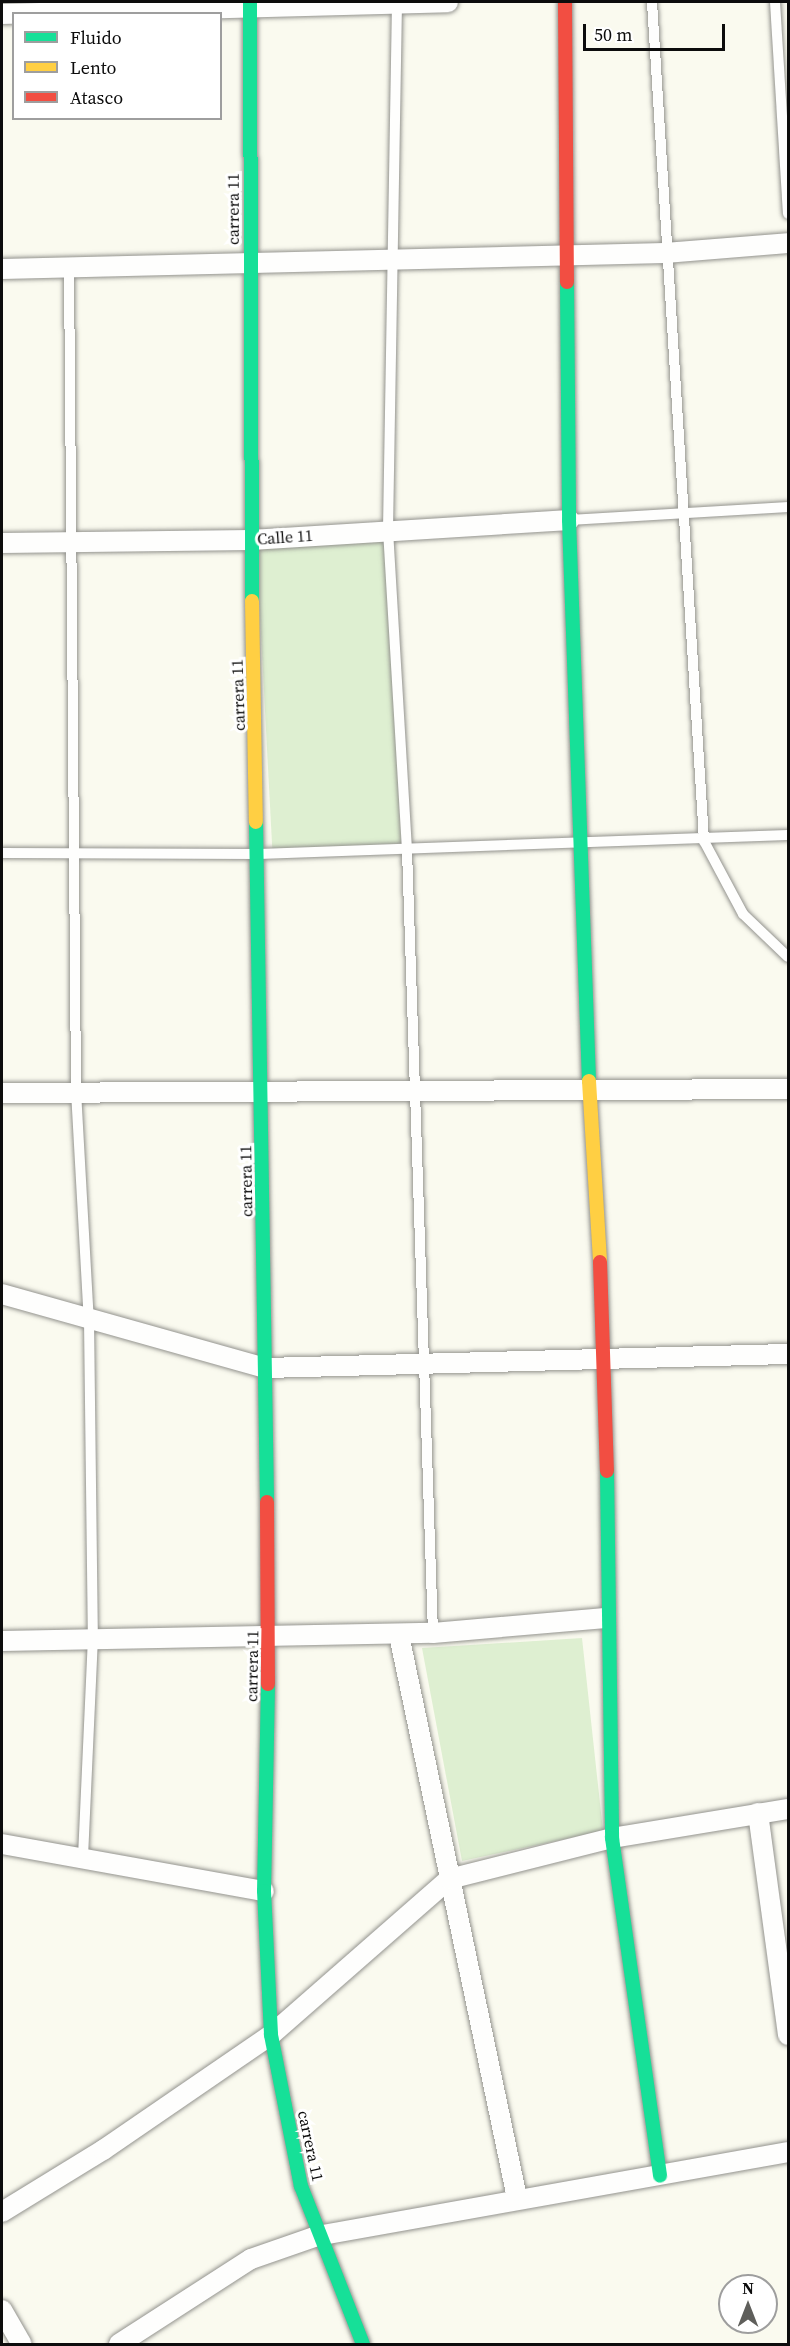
<!DOCTYPE html>
<html>
<head>
<meta charset="utf-8">
<style>
  body { margin:0 }
  #map { position:relative; width:790px; height:2346px; overflow:hidden; background:#fafaef; font-family:"Source Serif 4",serif }
  div>[style] { position:absolute }
  [style*='--x'] { left:calc(var(--x)*1px); top:calc(var(--y)*1px); width:calc(var(--w)*1px); rotate:calc(var(--a)*1deg) }
  .green>* { inset:0; background:#deefd1; transform-origin:0 0 }
  .roads { filter:drop-shadow(0 0 2px #93938e) drop-shadow(0 0 2px #93938e) }
  .lane>* { height:10px; margin:-5px; padding:0 5px; transform-origin:5px; border-radius:5px; background:#fefefd }
  .street>* { height:20px; margin:-10px; padding:0 10px; transform-origin:10px; border-radius:10px; background:#fefefd }
  .fast>* { height:14px; margin:-7px; padding:0 7px; transform-origin:7px; border-radius:7px; background:#16e098 }
  .slow>* { height:14px; margin:-7px; padding:0 7px; transform-origin:7px; border-radius:7px; background:#ffcf43 }
  .jam>* { height:14px; margin:-7px; padding:0 7px; transform-origin:7px; border-radius:7px; background:#f24e42 }
  span { translate:-50% -50%; white-space:nowrap; text-align:center; line-height:1.15; -webkit-text-stroke:6px #fff; paint-order:stroke }
  .street-label { font-size:16px; color:#0c0c0c }
  .frame { position:absolute; inset:0; border:3px solid #0c0c0c; pointer-events:none }
  .legend { position:absolute; left:12px; top:12px; width:210px; height:108px; box-sizing:border-box; background:#fff; border:2px solid #9e9e9e; margin:0; padding:8px 10px; list-style:none; font-size:18px; color:#0c0c0c }
  .legend li { display:flex; align-items:center; gap:12px; height:30px }
  .legend b { width:30px; border:2px solid #9e9e9e }
  .north { position:absolute; left:718px; top:2274px; width:60px; height:60px; box-sizing:border-box; background:#fff; border:2px solid #9e9e9e; border-radius:50%; rotate:0deg; font-size:16px; font-weight:700; line-height:24px; text-align:center; color:#0c0c0c }
  .north::after { content:''; display:block; margin:auto; width:21px; height:27px; background:#5f5f5b; clip-path:polygon(50% 0,100% 100%,50% 72%,0 100%) }
  .scale { position:absolute; left:583px; top:24px; width:142px; height:27px; box-sizing:border-box; border:3px solid #0c0c0c; border-top:0; padding-left:8px; font-size:18px; line-height:21px; white-space:nowrap; color:#0c0c0c; -webkit-text-stroke:4px #fff; paint-order:stroke }
</style>
</head>
<body>
<div id="map">
  <div class="green">
    <i style="left:385px;top:535px;width:309px;height:129px;rotate:87deg"></i>
    <i style="clip-path:polygon(582px 1638px,603px 1831px,462px 1861px,422px 1648px)"></i>
  </div>
  <div class="roads">
    <div class="lane">
      <i style="--x:652;--y:2;--w:841;--a:86.45"></i>
      <i style="--x:704;--y:841;--w:83;--a:61.9"></i>
      <i style="--x:743;--y:914;--w:62;--a:43.7"></i>
      <i style="--x:775;--y:2;--w:212;--a:86.5"></i>
      <i style="--x:397;--y:3;--w:527;--a:90.98"></i>
      <i style="--x:388;--y:530;--w:321;--a:86.6"></i>
      <i style="--x:407;--y:850;--w:783;--a:88.1"></i>
      <i style="--x:69;--y:269;--w:822;--a:89.51"></i>
      <i style="--x:76;--y:1091;--w:229;--a:86.8"></i>
      <i style="--x:89;--y:1320;--w:317;--a:89.3"></i>
      <i style="--x:93;--y:1637;--w:224;--a:92.6"></i>
      <i style="--x:570;--y:520;--w:218;--a:-3.4"></i>
      <i style="--x:2;--y:853;--w:257;--a:0.2"></i>
      <i style="--x:259;--y:854;--w:529;--a:-2.06"></i>
    </div>
    <div class="street">
      <i style="--x:2;--y:14;--w:446;--a:-1.5"></i>
      <i style="--x:2;--y:269;--w:663;--a:-1.38"></i>
      <i style="--x:665;--y:253;--w:123;--a:-4.6"></i>
      <i style="--x:2;--y:543;--w:249;--a:-0.7"></i>
      <i style="--x:251;--y:540;--w:319;--a:-3.6"></i>
      <i style="--x:2;--y:1093;--w:786;--a:-0.29"></i>
      <i style="--x:2;--y:1294;--w:274;--a:15.7"></i>
      <i style="--x:266;--y:1368;--w:522;--a:-1.54"></i>
      <i style="--x:399;--y:1635;--w:575;--a:78.16"></i>
      <i style="--x:2;--y:1641;--w:431;--a:-1.1"></i>
      <i style="--x:433;--y:1633;--w:173;--a:-5"></i>
      <i style="--x:758;--y:1813;--w:224;--a:82.3"></i>
      <i style="--x:2;--y:1844;--w:266;--a:10.2"></i>
      <i style="--x:2;--y:2212;--w:119;--a:-31.5"></i>
      <i style="--x:103;--y:2150;--w:204;--a:-34.4"></i>
      <i style="--x:271;--y:2035;--w:237;--a:-41.2"></i>
      <i style="--x:449;--y:1879;--w:168;--a:-14.1"></i>
      <i style="--x:612;--y:1838;--w:178;--a:-9.4"></i>
      <i style="--x:2;--y:2310;--w:39;--a:60"></i>
      <i style="--x:119;--y:2344;--w:157;--a:-32.8"></i>
      <i style="--x:251;--y:2259;--w:70;--a:-19.2"></i>
      <i style="--x:317;--y:2236;--w:478;--a:-10.1"></i>
    </div>
    <div class="fast">
      <i style="--x:250;--y:2;--w:599;--a:89.81"></i>
      <i style="--x:567;--y:282;--w:238;--a:89.5"></i>
      <i style="--x:569;--y:520;--w:561;--a:87.96"></i>
      <i style="--x:256;--y:822;--w:680;--a:89.07"></i>
      <i style="--x:607;--y:1471;--w:367;--a:89.2"></i>
      <i style="--x:612;--y:1838;--w:341;--a:81.9"></i>
      <i style="--x:268;--y:1684;--w:207;--a:91.1"></i>
      <i style="--x:264;--y:1891;--w:144;--a:87.2"></i>
      <i style="--x:271;--y:2035;--w:154;--a:78.8"></i>
      <i style="--x:301;--y:2186;--w:170;--a:68.6"></i>
    </div>
    <div class="slow">
      <i style="--x:252;--y:601;--w:221;--a:89"></i>
      <i style="--x:589;--y:1081;--w:181;--a:86.5"></i>
    </div>
    <div class="jam">
      <i style="--x:565;--y:2;--w:280;--a:89.6"></i>
      <i style="--x:600;--y:1262;--w:209;--a:88.1"></i>
      <i style="--x:267;--y:1502;--w:182;--a:89.7"></i>
    </div>
  </div>
  <div class="street-label">
    <span style="left:233px;top:209px;rotate:-90deg">carrera 11</span>
    <span style="left:285px;top:537px;rotate:-4deg">Calle 11</span>
    <span style="left:238px;top:695px;rotate:-92deg">carrera 11</span>
    <span style="left:246px;top:1181px;rotate:-91deg">carrera 11</span>
    <span style="left:252px;top:1666px;rotate:-89deg">carrera 11</span>
    <span style="left:311px;top:2146px;rotate:78deg">carrera 11</span>
  </div>
  <div class="frame"></div>
  <ul class="legend">
  <li><b style="height:8px;background:#16e098"></b>Fluido</li>
  <li><b style="height:8px;background:#ffcf43"></b>Lento</li>
  <li><b style="height:8px;background:#f24e42"></b>Atasco</li>
  </ul>
  <div class="north">N</div>
  <div class="scale">50 m</div>
</div>
</body>
</html>
